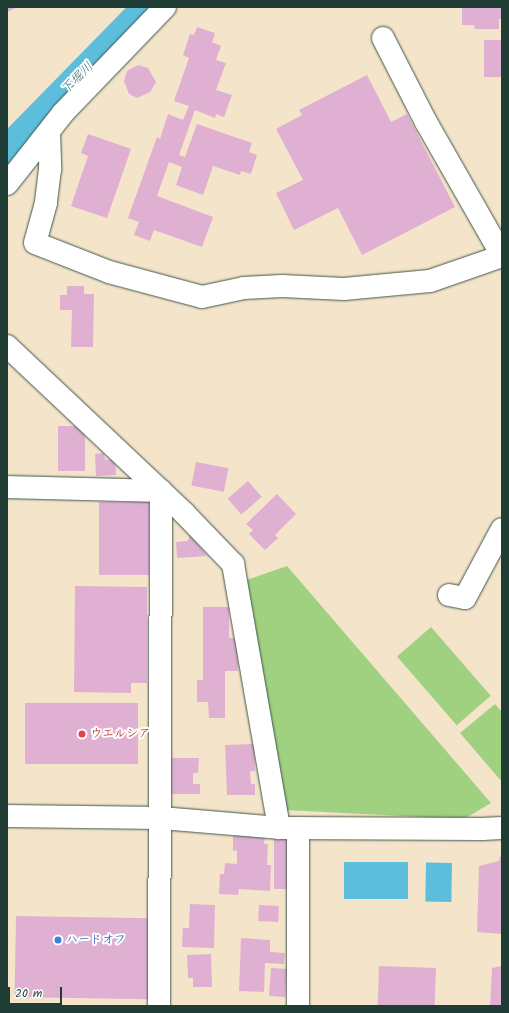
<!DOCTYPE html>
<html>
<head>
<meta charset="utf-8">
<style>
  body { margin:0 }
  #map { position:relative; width:509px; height:1013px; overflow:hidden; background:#f4e4ca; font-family:Kalam,"Klee One",sans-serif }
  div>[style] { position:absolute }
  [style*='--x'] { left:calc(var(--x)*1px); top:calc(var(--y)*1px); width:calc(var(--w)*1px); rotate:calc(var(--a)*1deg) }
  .green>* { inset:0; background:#9fd180; transform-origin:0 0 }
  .water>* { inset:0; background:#5dbedc; transform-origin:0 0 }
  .river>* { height:32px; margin:-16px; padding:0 16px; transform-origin:16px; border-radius:16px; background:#5dbedc }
  .building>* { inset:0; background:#dfb0d2; transform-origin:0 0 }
  .roads { filter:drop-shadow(0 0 1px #3f564a) drop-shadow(0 0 1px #3f564a) }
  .minor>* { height:22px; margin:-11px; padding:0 11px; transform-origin:11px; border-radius:11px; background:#fff }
  .dots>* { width:11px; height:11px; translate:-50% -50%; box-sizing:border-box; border:2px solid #fff; border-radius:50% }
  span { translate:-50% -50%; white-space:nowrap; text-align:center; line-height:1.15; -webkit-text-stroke:4px #fff; paint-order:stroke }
  .health-label { font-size:12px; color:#be3a42; font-weight:700 }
  .left { translate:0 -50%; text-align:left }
  .shop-label { font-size:12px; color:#366cbe; font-weight:700 }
  .water-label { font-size:13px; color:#326466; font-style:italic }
  .frame { position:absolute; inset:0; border:8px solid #1f3d34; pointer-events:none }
  .scale { position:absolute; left:8px; top:987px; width:54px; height:18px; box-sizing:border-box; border:2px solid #1f3d34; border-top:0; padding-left:5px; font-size:12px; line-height:14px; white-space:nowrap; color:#1f3d34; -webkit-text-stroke:3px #fff; paint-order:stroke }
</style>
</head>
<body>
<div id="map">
  <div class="green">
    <i style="clip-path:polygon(287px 566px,491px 803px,464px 819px,284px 810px,238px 583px)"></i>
    <i style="left:431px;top:627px;width:91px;height:45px;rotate:49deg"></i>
    <i style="clip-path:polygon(495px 704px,502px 712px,502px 782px,460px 733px)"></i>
  </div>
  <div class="water">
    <i style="left:344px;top:862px;width:64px;height:37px"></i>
    <i style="left:452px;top:863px;width:39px;height:26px;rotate:91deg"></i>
  </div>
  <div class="river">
    <i style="--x:7;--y:152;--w:203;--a:-45.6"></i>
  </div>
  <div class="building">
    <i style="clip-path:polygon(7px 7px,18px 7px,7px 12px)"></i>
    <i style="clip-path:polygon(462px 7px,502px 7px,502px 19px,499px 19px,499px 29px,475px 29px,474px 25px,462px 25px)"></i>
    <i style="clip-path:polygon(197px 27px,215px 33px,212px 42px,221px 46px,216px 60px,226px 63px,216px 90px,232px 95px,224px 117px,216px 114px,215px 118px,195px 110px,179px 155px,185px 157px,197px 124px,252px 143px,249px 152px,257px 155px,251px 174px,241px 171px,240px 175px,213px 166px,203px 195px,176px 185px,182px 167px,169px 162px,157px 196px,213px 217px,202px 247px,154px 230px,150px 241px,134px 235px,139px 222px,128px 218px,157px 137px,160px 139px,168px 114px,183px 120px,189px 106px,174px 101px,189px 58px,183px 55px,190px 34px,194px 35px)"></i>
    <i style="left:484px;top:40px;width:18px;height:37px"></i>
    <i style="clip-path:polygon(138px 65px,148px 68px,156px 82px,150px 92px,137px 98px,129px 94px,124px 81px,127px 71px)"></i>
    <i style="clip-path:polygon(367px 75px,391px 122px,407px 114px,455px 207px,362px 255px,338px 208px,294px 230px,276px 193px,303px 180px,276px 129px,302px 115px,299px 110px)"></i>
    <i style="clip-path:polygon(88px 134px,131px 149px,107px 218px,71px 206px,88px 156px,81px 153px)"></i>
    <i style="clip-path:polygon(67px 286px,84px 286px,84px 294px,94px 294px,93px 347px,71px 347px,72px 310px,60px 310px,60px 295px,67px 295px)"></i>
    <i style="left:58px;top:426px;width:27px;height:45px"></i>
    <i style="clip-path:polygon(104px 453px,105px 460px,115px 459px,116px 475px,96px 476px,95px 454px)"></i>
    <i style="left:196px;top:462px;width:33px;height:24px;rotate:11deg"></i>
    <i style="left:248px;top:481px;width:21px;height:27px;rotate:49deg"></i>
    <i style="clip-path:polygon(277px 494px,296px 514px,275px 535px,278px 538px,265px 550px,249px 534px,253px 530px,246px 524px)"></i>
    <i style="left:99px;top:502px;width:50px;height:73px"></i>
    <i style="clip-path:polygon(190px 534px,207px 556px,177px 558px,176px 542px,188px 541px)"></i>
    <i style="clip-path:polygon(75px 586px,147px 587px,147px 683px,131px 683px,131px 693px,74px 692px)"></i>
    <i style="clip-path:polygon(203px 607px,229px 607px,229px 638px,238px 638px,238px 671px,225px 671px,225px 718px,209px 718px,208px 702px,197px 702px,197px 680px,203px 680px)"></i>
    <i style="left:25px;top:703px;width:113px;height:61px"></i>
    <i style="clip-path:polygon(254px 744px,255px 771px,250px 771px,251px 784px,255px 784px,255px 795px,227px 795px,225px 745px)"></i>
    <i style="clip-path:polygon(170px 758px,199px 758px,198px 773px,193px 773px,193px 784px,200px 784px,200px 794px,169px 794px)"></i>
    <i style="clip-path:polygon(233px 835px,265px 836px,264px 844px,268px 844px,267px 865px,271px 865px,270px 891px,239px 889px,238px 895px,219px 894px,220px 874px,224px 874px,225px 863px,237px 864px,237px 850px,233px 851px)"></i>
    <i style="left:274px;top:835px;width:17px;height:54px"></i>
    <i style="clip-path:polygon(502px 850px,502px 934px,477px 932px,479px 866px,499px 861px)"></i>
    <i style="clip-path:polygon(190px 904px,215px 905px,214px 948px,182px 947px,183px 928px,189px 928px)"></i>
    <i style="left:259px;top:905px;width:20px;height:16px;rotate:3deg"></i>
    <i style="left:16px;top:916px;width:134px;height:81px;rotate:1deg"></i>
    <i style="clip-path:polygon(241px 938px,270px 940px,270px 952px,285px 953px,284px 964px,265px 963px,264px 992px,239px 991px)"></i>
    <i style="clip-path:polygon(211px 954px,212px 987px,193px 987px,193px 978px,188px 978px,187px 955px)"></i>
    <i style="left:379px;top:966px;width:57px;height:40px;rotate:2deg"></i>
    <i style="clip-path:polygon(502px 966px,502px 1006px,490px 1006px,492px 968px)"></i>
    <i style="left:271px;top:968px;width:16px;height:28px;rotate:4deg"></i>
  </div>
  <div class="roads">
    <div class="minor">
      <i style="--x:383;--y:38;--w:94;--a:62.9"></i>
      <i style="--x:426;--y:122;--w:153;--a:60.3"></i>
      <i style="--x:49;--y:132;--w:37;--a:88"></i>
      <i style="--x:50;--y:169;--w:34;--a:97"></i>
      <i style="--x:46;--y:203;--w:41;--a:105.4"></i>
      <i style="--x:35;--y:243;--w:79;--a:21.4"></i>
      <i style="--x:109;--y:272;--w:96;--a:15"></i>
      <i style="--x:202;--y:297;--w:43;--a:-12.1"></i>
      <i style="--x:244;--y:288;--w:38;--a:-3"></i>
      <i style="--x:282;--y:286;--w:62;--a:2.8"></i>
      <i style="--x:344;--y:289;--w:86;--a:-5.3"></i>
      <i style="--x:430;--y:281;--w:76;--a:-19.1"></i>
      <i style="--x:7;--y:184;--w:90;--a:-51.7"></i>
      <i style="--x:63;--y:113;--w:147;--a:-46.1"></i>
      <i style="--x:7;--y:346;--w:243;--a:43.3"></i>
      <i style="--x:184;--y:513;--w:71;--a:46.1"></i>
      <i style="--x:233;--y:564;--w:268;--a:80.1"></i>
      <i style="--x:7;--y:487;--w:154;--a:1.5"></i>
      <i style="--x:161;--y:491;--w:515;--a:90.22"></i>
      <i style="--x:449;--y:595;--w:16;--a:11"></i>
      <i style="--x:465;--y:598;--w:78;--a:-61.8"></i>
      <i style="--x:7;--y:816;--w:154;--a:0.7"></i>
      <i style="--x:161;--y:818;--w:118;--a:4.8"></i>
      <i style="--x:279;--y:828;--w:203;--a:0.3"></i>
      <i style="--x:482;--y:829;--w:20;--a:-3"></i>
      <i style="--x:298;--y:828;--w:178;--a:90"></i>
    </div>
  </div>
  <div class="dots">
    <i style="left:82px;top:734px;background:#e0444e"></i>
    <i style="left:58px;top:940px;background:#3f7fe0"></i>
  </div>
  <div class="health-label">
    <span class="left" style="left:90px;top:734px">ウエルシア</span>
  </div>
  <div class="shop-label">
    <span class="left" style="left:66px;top:940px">ハードオフ</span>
  </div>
  <div class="water-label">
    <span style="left:78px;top:79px;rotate:-45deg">下堀川</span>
  </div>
  <div class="frame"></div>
  <div class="scale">20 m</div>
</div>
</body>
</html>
